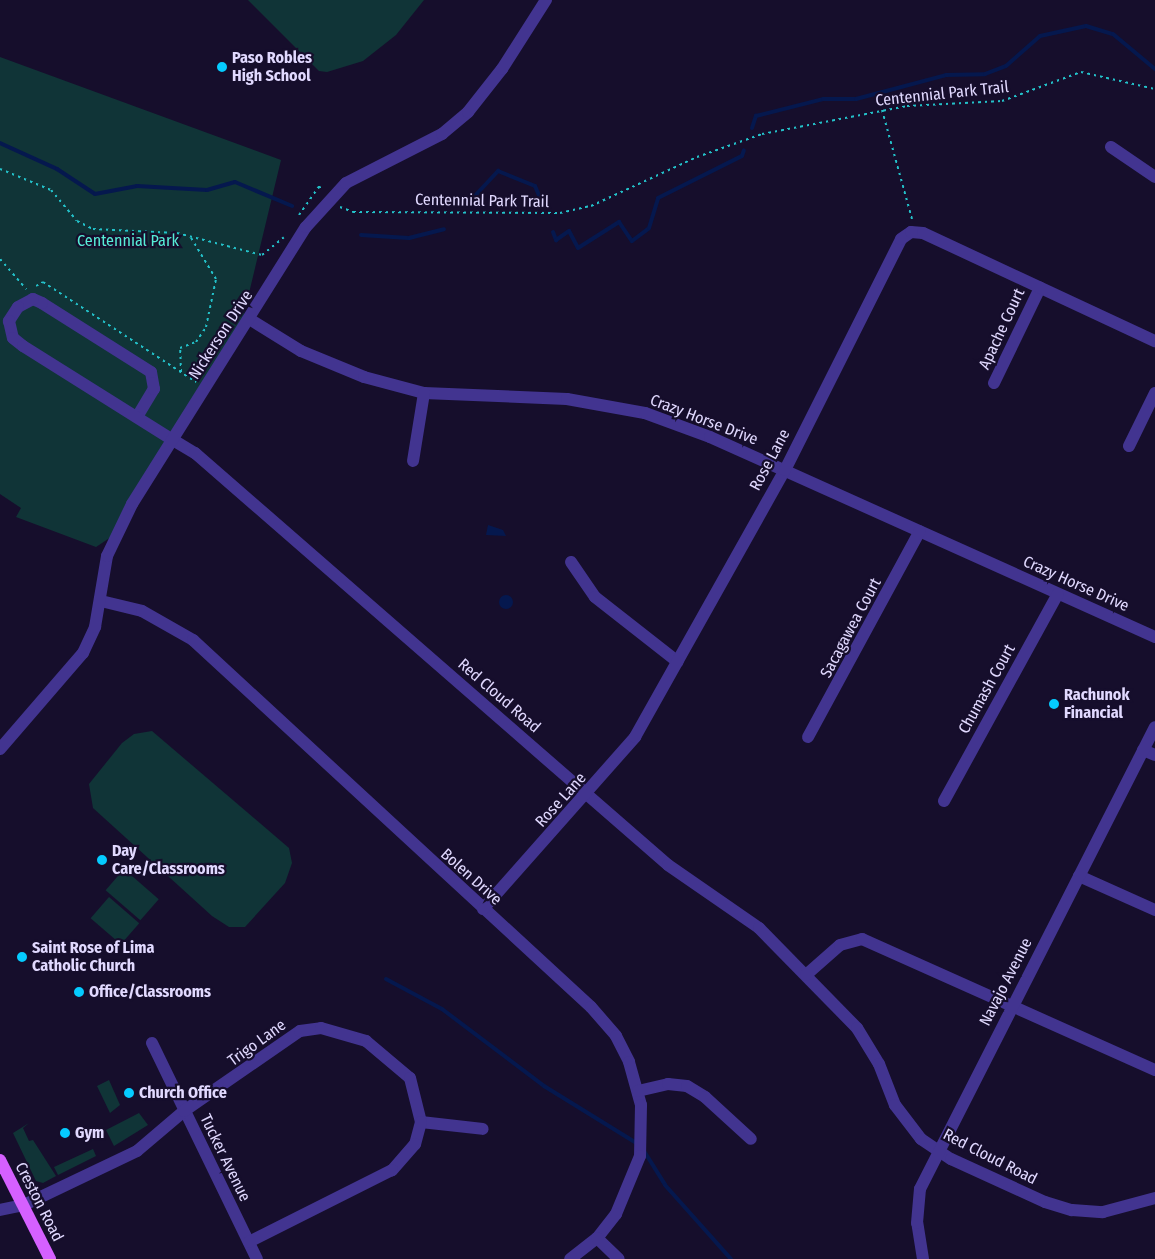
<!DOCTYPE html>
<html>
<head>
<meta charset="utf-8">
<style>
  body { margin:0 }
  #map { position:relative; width:1155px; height:1259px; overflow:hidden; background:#160e2c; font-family:"Fira Sans Condensed",sans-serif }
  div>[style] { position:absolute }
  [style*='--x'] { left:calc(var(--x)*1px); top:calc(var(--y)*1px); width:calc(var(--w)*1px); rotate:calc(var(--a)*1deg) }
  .green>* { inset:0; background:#103437; transform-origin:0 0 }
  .water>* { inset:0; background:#05184e }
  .round { border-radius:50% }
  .stream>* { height:4px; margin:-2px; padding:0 2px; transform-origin:2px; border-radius:2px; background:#05184e }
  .path>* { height:2px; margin-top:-1px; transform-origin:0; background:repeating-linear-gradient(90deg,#23c1c9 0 2.5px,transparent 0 6.5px) }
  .minor>* { height:12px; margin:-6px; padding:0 6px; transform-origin:6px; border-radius:6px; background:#423490 }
  .major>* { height:12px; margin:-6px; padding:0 6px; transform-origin:6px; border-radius:6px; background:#d560ff }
  .dots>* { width:14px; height:14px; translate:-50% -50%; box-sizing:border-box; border:2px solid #160e2c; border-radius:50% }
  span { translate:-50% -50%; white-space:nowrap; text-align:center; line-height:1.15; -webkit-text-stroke:4.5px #160e2c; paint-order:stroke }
  .poi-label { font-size:16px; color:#e1d9ff; font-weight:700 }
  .left { translate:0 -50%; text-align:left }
  .street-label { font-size:16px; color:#e1d9ff }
  .park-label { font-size:16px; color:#57edd7 }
</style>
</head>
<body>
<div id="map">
  <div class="green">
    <i style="clip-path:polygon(248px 0,424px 0,396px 35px,363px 61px,327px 72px,319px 71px)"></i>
    <i style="clip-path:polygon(0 57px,281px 160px,237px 343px,117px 533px,96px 547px,16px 517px,21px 508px,0 494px)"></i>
    <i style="clip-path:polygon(152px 731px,289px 848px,292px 863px,285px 883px,245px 927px,229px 927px,212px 916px,93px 808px,89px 784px,122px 743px,134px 734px)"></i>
    <i style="left:124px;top:869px;width:46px;height:28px;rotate:41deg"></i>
    <i style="left:109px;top:897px;width:40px;height:28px;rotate:41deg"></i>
    <i style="clip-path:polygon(109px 1080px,120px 1105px,110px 1113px,97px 1086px)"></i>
    <i style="clip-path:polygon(139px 1113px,148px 1125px,114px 1146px,106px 1130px)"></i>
    <i style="clip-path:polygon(29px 1123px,23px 1128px,29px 1141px,33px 1140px,56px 1176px,43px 1183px,36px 1181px,13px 1133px)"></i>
    <i style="clip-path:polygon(93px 1149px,96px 1156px,58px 1175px,54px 1167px)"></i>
  </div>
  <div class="water">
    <i style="clip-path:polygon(488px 525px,503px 530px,506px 536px,486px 535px)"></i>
    <i class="round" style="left:499px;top:595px;width:14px;height:14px"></i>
  </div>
  <div class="stream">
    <i style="--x:752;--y:128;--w:13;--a:-72"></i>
    <i style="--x:756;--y:116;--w:69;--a:-14.2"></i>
    <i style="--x:823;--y:99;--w:33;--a:0"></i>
    <i style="--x:856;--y:99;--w:93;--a:-14.9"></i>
    <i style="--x:946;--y:75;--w:39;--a:-1"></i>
    <i style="--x:985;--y:74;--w:22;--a:-21"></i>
    <i style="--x:1006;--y:66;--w:45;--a:-41.4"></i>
    <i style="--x:1040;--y:36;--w:47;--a:-12.3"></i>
    <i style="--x:1086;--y:26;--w:28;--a:17"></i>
    <i style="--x:1113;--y:34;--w:55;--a:39.8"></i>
    <i style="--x:0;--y:143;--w:63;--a:24.5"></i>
    <i style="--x:57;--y:169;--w:45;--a:33.3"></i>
    <i style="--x:95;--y:194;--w:43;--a:-10.8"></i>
    <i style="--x:137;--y:186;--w:70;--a:3.3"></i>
    <i style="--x:207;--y:190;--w:29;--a:-16"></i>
    <i style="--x:235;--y:182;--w:62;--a:22.8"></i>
    <i style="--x:471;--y:200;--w:40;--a:-47"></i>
    <i style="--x:498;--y:171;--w:40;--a:22"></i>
    <i style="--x:535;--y:186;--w:21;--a:67"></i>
    <i style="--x:553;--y:232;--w:9;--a:69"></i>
    <i style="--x:556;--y:240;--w:16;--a:-35"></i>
    <i style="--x:569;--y:231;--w:19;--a:62"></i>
    <i style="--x:578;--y:248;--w:49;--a:-32.4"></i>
    <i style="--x:619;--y:222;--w:23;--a:56"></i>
    <i style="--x:632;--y:241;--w:21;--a:-37"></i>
    <i style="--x:649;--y:228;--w:31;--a:-73"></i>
    <i style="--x:658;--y:198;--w:94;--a:-26.6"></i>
    <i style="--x:742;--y:156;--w:6;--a:-72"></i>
    <i style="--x:361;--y:235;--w:48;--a:3.6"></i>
    <i style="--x:409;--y:238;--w:36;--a:-14"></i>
    <i style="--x:386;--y:979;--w:64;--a:28.2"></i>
    <i style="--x:442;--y:1009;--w:128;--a:37"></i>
    <i style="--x:544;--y:1086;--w:110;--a:31.7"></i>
    <i style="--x:644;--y:1151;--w:40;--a:58"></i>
    <i style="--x:665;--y:1185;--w:99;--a:48.3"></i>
  </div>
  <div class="path">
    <i style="--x:882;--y:110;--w:113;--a:74.6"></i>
    <i style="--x:0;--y:169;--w:55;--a:22.4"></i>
    <i style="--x:51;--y:190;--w:40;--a:50"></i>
    <i style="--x:77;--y:221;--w:18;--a:27"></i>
    <i style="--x:93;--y:229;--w:84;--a:2.7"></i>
    <i style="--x:177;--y:233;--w:88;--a:14.5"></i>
    <i style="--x:262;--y:255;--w:28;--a:-39"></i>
    <i style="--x:340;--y:207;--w:14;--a:21"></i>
    <i style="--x:353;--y:212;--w:207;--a:0.3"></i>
    <i style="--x:560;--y:213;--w:32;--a:-13"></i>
    <i style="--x:591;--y:206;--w:117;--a:-24.8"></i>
    <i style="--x:697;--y:157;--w:69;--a:-19.5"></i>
    <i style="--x:762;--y:134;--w:148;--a:-10.9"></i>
    <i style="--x:907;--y:106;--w:95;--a:-3"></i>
    <i style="--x:1002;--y:101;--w:84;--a:-20.2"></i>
    <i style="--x:1081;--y:72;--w:76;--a:12.9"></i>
    <i style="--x:299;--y:215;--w:35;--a:-55"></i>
    <i style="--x:319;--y:186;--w:5;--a:53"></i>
    <i style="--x:0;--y:259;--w:40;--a:49"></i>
    <i style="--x:36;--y:286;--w:8;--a:-30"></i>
    <i style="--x:43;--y:282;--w:183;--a:33.2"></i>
    <i style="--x:181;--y:372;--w:24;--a:-92"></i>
    <i style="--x:180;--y:348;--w:17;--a:-21"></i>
    <i style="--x:196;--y:342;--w:18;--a:-56"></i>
    <i style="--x:206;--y:327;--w:49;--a:-78.2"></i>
    <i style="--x:216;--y:279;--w:50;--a:-121.2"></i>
  </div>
  <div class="minor">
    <i style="--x:1111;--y:147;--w:53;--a:34.3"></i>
    <i style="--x:251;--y:320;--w:59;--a:31.8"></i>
    <i style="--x:301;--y:351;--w:68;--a:22.4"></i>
    <i style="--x:364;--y:377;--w:62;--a:14.9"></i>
    <i style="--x:424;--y:393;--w:143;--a:2.4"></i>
    <i style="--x:567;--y:399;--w:79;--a:10.2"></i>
    <i style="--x:645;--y:413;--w:69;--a:20.3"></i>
    <i style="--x:710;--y:437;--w:488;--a:24.2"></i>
    <i style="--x:994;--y:383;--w:106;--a:-64.2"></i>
    <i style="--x:137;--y:417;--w:33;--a:-59"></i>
    <i style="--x:154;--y:389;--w:17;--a:-100"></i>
    <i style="--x:151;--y:372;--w:129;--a:-147.7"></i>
    <i style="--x:42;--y:303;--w:10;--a:-156"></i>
    <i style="--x:33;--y:299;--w:17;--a:152"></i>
    <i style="--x:18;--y:307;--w:17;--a:123"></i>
    <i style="--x:9;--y:321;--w:17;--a:77"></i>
    <i style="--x:13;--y:338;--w:13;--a:39"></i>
    <i style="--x:23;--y:346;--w:177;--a:32.1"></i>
    <i style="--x:173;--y:440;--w:26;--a:31"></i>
    <i style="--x:195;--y:453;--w:627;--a:41.06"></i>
    <i style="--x:668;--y:865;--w:111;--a:34.7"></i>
    <i style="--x:759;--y:928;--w:140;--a:45.6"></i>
    <i style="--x:857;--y:1028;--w:42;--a:58.6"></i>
    <i style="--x:879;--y:1064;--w:44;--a:68.7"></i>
    <i style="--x:895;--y:1105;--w:43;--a:52.6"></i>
    <i style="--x:921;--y:1139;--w:36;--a:34"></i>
    <i style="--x:951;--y:1159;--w:103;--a:24.6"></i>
    <i style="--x:1045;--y:1202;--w:28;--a:17"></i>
    <i style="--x:1072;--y:1210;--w:31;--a:4"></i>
    <i style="--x:1103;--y:1212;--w:54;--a:-15.1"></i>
    <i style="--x:1129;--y:446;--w:59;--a:-63.9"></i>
    <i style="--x:413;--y:461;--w:69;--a:-80.8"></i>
    <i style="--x:571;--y:562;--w:42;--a:55.6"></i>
    <i style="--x:595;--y:597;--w:105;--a:38.1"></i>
    <i style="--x:101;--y:601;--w:42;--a:13.7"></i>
    <i style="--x:142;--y:611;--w:59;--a:29.6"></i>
    <i style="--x:193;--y:640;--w:541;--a:42.68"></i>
    <i style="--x:591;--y:1007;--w:38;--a:49"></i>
    <i style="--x:616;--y:1036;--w:29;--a:63"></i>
    <i style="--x:629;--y:1062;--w:45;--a:74.4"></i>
    <i style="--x:641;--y:1105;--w:51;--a:91.1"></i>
    <i style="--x:640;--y:1156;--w:63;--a:112.5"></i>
    <i style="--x:616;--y:1214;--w:31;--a:128"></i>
    <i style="--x:597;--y:1238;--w:34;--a:142"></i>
    <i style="--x:808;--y:737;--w:234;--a:-61.5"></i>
    <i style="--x:0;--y:749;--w:127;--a:-49.2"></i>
    <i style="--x:83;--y:653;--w:29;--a:-65"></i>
    <i style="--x:95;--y:627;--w:72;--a:-80.4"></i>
    <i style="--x:107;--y:556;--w:58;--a:-64.3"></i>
    <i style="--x:132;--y:504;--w:327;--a:-57.9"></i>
    <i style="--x:306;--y:227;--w:59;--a:-47.7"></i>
    <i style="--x:346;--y:183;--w:108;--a:-27"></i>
    <i style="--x:442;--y:134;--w:34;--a:-40"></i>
    <i style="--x:468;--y:112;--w:55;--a:-51.7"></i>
    <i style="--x:502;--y:69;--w:82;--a:-57.5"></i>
    <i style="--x:1143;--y:750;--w:13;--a:23"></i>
    <i style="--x:944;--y:801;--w:236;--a:-61.2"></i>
    <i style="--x:1079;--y:876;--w:83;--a:24.1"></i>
    <i style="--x:483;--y:909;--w:230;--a:-48.5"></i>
    <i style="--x:635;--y:737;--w:306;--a:-60.7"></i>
    <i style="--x:785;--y:470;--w:258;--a:-63.3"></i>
    <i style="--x:901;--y:239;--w:12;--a:-35"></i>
    <i style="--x:911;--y:232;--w:12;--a:5"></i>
    <i style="--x:923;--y:233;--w:256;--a:25"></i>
    <i style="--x:806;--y:975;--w:45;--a:-41.4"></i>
    <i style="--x:840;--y:945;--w:23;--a:-15"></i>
    <i style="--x:862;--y:939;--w:321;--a:24.1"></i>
    <i style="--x:152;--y:1043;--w:240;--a:64.1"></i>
    <i style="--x:638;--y:1091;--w:31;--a:-13"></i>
    <i style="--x:668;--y:1084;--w:19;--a:6"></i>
    <i style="--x:687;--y:1086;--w:21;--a:31"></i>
    <i style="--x:705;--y:1097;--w:62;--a:42.4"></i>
    <i style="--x:421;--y:1122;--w:62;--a:6.4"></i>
    <i style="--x:0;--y:1210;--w:25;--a:-12"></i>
    <i style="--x:24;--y:1205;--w:125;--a:-25.5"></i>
    <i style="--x:137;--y:1151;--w:62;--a:-40.4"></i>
    <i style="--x:184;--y:1111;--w:141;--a:-34.6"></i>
    <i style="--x:300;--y:1031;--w:21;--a:-8"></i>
    <i style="--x:321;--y:1028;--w:47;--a:16.1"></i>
    <i style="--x:366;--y:1041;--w:57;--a:40.1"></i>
    <i style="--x:410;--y:1078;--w:45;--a:76"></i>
    <i style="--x:421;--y:1122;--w:23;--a:105"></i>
    <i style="--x:415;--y:1144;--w:35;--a:131"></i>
    <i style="--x:392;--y:1170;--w:160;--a:153.3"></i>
    <i style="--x:597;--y:1238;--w:30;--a:44"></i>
    <i style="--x:923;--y:1259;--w:36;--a:-99"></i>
    <i style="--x:917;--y:1223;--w:34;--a:-85"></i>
    <i style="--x:920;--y:1189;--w:518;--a:-63.04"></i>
  </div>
  <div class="major">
    <i style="--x:0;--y:1160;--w:111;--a:63.2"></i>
  </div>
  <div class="dots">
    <i style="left:222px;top:67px;background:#05cbff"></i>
    <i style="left:1054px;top:704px;background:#05cbff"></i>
    <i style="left:102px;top:860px;background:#05cbff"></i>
    <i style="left:22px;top:957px;background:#05cbff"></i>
    <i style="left:79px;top:992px;background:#05cbff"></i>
    <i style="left:129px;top:1093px;background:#05cbff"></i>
    <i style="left:65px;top:1133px;background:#05cbff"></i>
  </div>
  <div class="poi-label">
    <span class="left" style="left:232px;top:67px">Paso Robles<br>High School</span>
    <span class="left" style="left:1064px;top:704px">Rachunok<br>Financial</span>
    <span class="left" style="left:112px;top:860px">Day<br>Care/Classrooms</span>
    <span class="left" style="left:32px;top:957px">Saint Rose of Lima<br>Catholic Church</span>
    <span class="left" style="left:89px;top:992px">Office/Classrooms</span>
    <span class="left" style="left:139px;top:1093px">Church Office</span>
    <span class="left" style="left:75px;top:1133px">Gym</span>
  </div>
  <div class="street-label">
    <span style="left:942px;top:94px;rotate:-6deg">Centennial Park Trail</span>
    <span style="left:482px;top:201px;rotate:1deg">Centennial Park Trail</span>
    <span style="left:1002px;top:329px;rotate:-65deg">Apache Court</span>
    <span style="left:221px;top:335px;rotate:-57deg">Nickerson Drive</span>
    <span style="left:704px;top:420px;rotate:21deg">Crazy Horse Drive</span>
    <span style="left:770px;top:460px;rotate:-62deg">Rose Lane</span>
    <span style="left:1076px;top:584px;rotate:24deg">Crazy Horse Drive</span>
    <span style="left:851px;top:628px;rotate:-62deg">Sacagawea Court</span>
    <span style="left:987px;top:689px;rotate:-61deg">Chumash Court</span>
    <span style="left:499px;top:696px;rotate:41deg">Red Cloud Road</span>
    <span style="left:561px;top:800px;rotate:-48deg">Rose Lane</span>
    <span style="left:471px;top:877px;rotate:42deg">Bolen Drive</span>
    <span style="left:1006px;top:982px;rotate:-63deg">Navajo Avenue</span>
    <span style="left:257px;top:1043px;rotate:-36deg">Trigo Lane</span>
    <span style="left:990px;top:1157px;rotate:27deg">Red Cloud Road</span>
    <span style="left:225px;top:1158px;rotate:64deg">Tucker Avenue</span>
    <span style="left:39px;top:1202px;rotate:63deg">Creston Road</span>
  </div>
  <div class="park-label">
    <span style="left:128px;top:241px">Centennial Park</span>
  </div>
</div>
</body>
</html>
